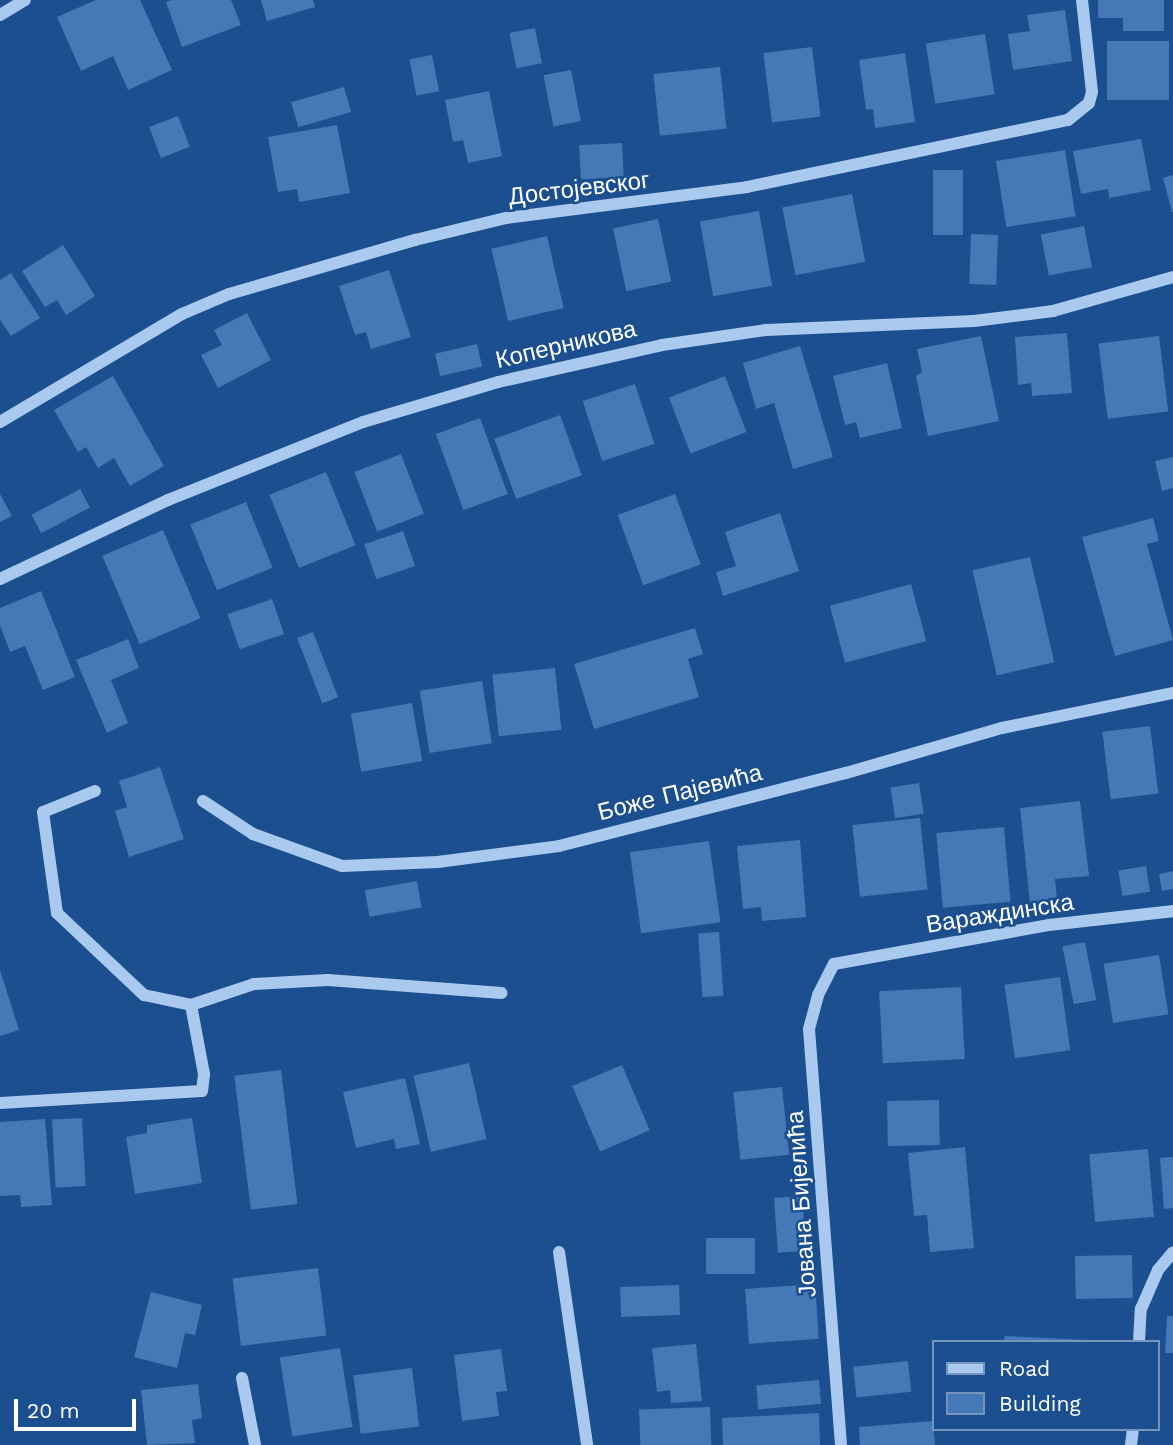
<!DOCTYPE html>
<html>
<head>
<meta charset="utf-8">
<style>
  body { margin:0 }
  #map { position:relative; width:1173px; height:1445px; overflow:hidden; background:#1b4f8f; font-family:"Work Sans",sans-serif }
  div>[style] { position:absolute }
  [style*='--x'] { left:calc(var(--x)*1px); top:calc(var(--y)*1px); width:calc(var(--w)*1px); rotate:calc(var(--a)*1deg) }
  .building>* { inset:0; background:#4478b7; transform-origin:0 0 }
  .minor>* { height:12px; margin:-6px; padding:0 6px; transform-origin:6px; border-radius:6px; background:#a9c9ee }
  span { translate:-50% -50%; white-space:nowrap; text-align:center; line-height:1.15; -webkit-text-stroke:5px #1b4f8f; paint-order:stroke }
  .street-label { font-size:24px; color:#fff }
  .legend { position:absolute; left:932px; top:1340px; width:228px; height:91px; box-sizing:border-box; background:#1b4f8f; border:2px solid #7695bc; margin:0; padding:9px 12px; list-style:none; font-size:21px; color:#fff }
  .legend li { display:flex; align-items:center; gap:14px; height:35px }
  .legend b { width:35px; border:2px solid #7695bc }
  .scale { position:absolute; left:14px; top:1399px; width:122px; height:32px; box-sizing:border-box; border:4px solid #fff; border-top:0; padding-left:9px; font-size:21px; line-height:24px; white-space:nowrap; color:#fff; -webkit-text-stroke:5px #1b4f8f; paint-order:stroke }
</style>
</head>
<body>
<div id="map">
  <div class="building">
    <i style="clip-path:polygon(96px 0,140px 0,172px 70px,128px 90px,113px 56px,81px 71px,57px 17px)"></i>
    <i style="clip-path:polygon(172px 0,231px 0,241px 25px,182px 47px,166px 2px)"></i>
    <i style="clip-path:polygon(261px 0,313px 0,315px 7px,267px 21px)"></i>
    <i style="clip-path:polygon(1098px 0,1164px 0,1164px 31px,1123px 31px,1123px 18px,1098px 18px)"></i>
    <i style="clip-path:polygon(1065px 10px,1072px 61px,1013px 70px,1008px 34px,1030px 31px,1027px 15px)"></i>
    <i style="left:535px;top:28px;width:36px;height:26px;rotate:79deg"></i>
    <i style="left:985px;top:34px;width:61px;height:60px;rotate:81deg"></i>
    <i style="left:1107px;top:41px;width:62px;height:59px"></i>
    <i style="left:812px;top:47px;width:70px;height:49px;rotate:83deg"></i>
    <i style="clip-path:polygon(905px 53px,915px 122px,875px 128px,873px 109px,866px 110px,859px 60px)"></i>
    <i style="left:432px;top:55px;width:37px;height:23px;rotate:79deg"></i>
    <i style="left:720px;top:67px;width:62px;height:67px;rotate:84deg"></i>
    <i style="left:571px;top:70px;width:52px;height:28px;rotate:79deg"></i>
    <i style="left:344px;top:87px;width:26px;height:55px;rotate:74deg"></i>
    <i style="clip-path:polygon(489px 91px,502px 156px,468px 163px,463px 140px,453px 142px,445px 100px)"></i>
    <i style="left:178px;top:116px;width:33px;height:31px;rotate:69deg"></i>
    <i style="clip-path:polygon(337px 125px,350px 193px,299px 202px,297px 189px,278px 192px,268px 137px)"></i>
    <i style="clip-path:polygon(1141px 139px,1151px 190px,1109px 198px,1108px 189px,1081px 194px,1073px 151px)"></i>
    <i style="left:622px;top:143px;width:34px;height:43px;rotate:87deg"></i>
    <i style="left:1065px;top:150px;width:67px;height:70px;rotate:81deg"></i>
    <i style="left:933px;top:170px;width:30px;height:65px"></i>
    <i style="clip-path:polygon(1173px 175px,1173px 212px,1172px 212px,1163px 178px)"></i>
    <i style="left:852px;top:194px;width:69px;height:71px;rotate:79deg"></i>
    <i style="left:759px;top:211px;width:76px;height:60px;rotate:80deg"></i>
    <i style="left:658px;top:219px;width:64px;height:46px;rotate:78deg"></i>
    <i style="left:1084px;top:226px;width:42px;height:44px;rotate:79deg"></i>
    <i style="left:971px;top:234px;width:27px;height:50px;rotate:2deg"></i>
    <i style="left:547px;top:236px;width:74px;height:57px;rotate:77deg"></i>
    <i style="clip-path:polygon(63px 245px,95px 296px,66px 315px,57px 300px,45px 307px,22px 271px)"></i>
    <i style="clip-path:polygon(389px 270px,411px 337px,371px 349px,366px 332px,355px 335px,339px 286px)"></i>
    <i style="clip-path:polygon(11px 273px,40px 318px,11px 336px,0 320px,0 280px)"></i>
    <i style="clip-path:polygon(247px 313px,271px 360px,218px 388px,201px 355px,222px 345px,214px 330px)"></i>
    <i style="clip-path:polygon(1067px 333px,1072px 393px,1032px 396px,1031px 383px,1018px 385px,1015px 337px)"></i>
    <i style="clip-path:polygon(981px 336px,999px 421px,928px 436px,916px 376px,922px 372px,917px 349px)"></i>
    <i style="left:1159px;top:336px;width:76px;height:61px;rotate:83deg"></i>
    <i style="left:477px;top:344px;width:23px;height:43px;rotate:77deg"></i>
    <i style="clip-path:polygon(800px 346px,833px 457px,793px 469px,774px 403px,756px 409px,743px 363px)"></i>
    <i style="clip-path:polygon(887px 363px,902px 428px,860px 438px,856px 422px,845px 425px,833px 376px)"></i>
    <i style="clip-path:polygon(113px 376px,164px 466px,130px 486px,114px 458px,98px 468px,86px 447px,78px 452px,54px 410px)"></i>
    <i style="left:725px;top:376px;width:60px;height:60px;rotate:69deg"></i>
    <i style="left:635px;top:384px;width:63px;height:55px;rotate:72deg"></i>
    <i style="left:560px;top:415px;width:64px;height:70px;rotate:70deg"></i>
    <i style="left:480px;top:418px;width:81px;height:47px;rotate:70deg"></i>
    <i style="left:401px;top:454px;width:64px;height:50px;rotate:69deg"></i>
    <i style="clip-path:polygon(1173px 457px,1173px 488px,1162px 491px,1155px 461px)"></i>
    <i style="left:326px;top:472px;width:79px;height:61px;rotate:68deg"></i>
    <i style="left:80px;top:489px;width:21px;height:55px;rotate:62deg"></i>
    <i style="clip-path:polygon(0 494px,12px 516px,0 522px)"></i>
    <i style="left:675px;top:494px;width:75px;height:61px;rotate:70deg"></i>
    <i style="left:246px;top:502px;width:71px;height:60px;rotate:68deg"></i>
    <i style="clip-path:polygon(780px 513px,799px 571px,723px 596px,716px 572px,736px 566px,725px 532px)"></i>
    <i style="clip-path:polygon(1153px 518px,1159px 541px,1147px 544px,1173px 640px,1115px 656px,1082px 537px)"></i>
    <i style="left:163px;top:530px;width:96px;height:66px;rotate:67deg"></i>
    <i style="left:403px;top:531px;width:37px;height:41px;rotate:71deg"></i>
    <i style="left:1030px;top:557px;width:108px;height:59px;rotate:77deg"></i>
    <i style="left:911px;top:584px;width:59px;height:84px;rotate:75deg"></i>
    <i style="clip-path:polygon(41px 591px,75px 677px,43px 690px,25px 646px,10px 652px,0 625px,0 608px)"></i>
    <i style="left:272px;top:599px;width:37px;height:47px;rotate:71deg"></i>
    <i style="clip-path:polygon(695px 628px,703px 654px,688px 659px,699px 697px,594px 729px,574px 664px)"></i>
    <i style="left:313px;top:632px;width:70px;height:17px;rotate:69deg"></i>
    <i style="clip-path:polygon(128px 639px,139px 668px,111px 680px,128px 723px,107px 733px,76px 660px)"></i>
    <i style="left:555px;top:668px;width:62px;height:63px;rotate:84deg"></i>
    <i style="left:482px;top:681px;width:63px;height:63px;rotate:81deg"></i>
    <i style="left:412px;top:703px;width:59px;height:62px;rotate:80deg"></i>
    <i style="left:1150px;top:726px;width:68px;height:48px;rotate:83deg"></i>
    <i style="clip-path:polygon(160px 767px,184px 839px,129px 857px,115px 811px,127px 807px,119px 781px)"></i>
    <i style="left:919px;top:783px;width:31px;height:29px;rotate:81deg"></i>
    <i style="clip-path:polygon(1080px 801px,1089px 876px,1055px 879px,1057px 900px,1030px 903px,1020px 808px)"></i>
    <i style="left:920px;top:818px;width:72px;height:68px;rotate:84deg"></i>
    <i style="left:1004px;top:827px;width:75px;height:68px;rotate:85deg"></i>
    <i style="clip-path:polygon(800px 840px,806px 917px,762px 921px,761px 907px,743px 909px,737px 846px)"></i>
    <i style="left:709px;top:841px;width:82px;height:80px;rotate:82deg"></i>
    <i style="left:1146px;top:866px;width:26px;height:28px;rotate:81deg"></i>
    <i style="clip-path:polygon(1173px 871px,1173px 889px,1162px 891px,1159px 874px)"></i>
    <i style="left:417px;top:881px;width:27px;height:53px;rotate:80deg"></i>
    <i style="left:719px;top:932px;width:64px;height:21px;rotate:86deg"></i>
    <i style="left:1085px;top:942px;width:59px;height:23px;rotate:79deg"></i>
    <i style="left:1159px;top:955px;width:60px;height:56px;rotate:81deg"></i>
    <i style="clip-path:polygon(0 970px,19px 1030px,0 1036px)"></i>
    <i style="left:1060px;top:977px;width:74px;height:56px;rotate:82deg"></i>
    <i style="left:961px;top:987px;width:72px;height:82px;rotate:87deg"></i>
    <i style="left:469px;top:1063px;width:78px;height:57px;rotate:77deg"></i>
    <i style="left:622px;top:1065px;width:71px;height:54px;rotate:67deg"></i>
    <i style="left:281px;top:1070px;width:135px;height:47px;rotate:83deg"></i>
    <i style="clip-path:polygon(405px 1078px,420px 1144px,396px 1149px,394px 1139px,356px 1148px,343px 1092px)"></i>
    <i style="left:782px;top:1087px;width:68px;height:49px;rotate:84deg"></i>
    <i style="left:939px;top:1100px;width:45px;height:52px;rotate:89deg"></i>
    <i style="left:82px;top:1118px;width:68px;height:30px;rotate:87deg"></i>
    <i style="clip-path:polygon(192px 1118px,202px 1183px,135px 1194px,126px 1137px,147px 1133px,147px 1125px)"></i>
    <i style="clip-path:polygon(45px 1119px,52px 1205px,21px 1207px,20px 1195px,0 1196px,0 1122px)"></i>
    <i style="clip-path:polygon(965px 1147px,974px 1248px,930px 1252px,927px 1215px,914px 1216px,908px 1153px)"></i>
    <i style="left:1148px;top:1149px;width:68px;height:59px;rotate:85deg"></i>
    <i style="clip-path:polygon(1173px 1157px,1173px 1208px,1164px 1209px,1160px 1158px)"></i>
    <i style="left:802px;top:1196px;width:55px;height:28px;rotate:86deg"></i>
    <i style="left:706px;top:1238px;width:49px;height:36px"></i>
    <i style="left:1132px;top:1255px;width:43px;height:57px;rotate:89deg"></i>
    <i style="left:318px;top:1268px;width:68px;height:86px;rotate:83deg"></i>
    <i style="left:815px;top:1284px;width:55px;height:70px;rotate:86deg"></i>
    <i style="left:679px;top:1285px;width:30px;height:59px;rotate:88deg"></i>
    <i style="clip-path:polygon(151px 1292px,202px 1305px,195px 1335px,185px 1333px,177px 1368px,134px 1357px)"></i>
    <i style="clip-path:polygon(1167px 1316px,1173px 1316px,1173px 1353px,1165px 1353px)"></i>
    <i style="clip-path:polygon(1005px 1336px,1089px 1340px,1088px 1342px,1004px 1342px)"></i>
    <i style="clip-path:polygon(696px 1344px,702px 1401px,671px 1403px,670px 1390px,657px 1392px,652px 1348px)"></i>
    <i style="left:340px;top:1348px;width:80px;height:61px;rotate:81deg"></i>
    <i style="clip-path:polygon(501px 1349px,507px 1391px,496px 1392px,499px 1416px,462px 1421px,454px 1355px)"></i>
    <i style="left:908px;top:1361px;width:31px;height:55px;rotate:84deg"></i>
    <i style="left:412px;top:1368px;width:59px;height:59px;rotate:83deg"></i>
    <i style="left:819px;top:1380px;width:24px;height:63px;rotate:85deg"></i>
    <i style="clip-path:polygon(198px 1384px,202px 1418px,192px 1420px,195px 1443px,147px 1445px,141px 1390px)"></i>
    <i style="left:710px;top:1407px;width:38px;height:71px;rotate:88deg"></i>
    <i style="clip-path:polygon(819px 1413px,820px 1445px,723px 1445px,722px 1418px)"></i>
    <i style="clip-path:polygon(933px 1421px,935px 1445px,860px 1445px,859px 1427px)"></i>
  </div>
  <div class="minor">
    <i style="--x:0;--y:15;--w:29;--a:-31"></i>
    <i style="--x:0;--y:422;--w:212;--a:-30.7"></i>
    <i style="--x:182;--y:314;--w:51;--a:-23.1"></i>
    <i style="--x:229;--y:294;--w:194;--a:-16.2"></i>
    <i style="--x:415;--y:240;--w:94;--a:-13.6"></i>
    <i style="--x:506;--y:218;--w:243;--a:-7.3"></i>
    <i style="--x:747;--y:187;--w:328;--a:-11.8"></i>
    <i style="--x:1068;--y:120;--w:27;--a:-39"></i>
    <i style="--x:1089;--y:103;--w:11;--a:-75"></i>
    <i style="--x:1092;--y:92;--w:93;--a:-96.2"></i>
    <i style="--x:0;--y:579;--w:186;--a:-25.2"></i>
    <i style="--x:168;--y:500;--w:210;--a:-21.8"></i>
    <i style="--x:363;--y:422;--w:141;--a:-16.5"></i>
    <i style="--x:498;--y:382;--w:168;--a:-12.7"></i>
    <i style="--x:662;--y:345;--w:105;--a:-8.2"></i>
    <i style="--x:766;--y:330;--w:208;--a:-2.5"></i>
    <i style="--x:974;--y:321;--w:80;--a:-7.2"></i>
    <i style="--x:1053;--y:311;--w:125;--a:-15.8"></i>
    <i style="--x:95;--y:791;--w:56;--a:158"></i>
    <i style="--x:43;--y:812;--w:102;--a:82.1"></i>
    <i style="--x:57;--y:913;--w:120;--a:43.3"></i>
    <i style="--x:144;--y:995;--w:48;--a:12"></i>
    <i style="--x:203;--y:801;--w:60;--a:33.4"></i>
    <i style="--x:253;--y:834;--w:95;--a:19.8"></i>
    <i style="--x:342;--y:866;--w:96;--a:-2.4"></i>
    <i style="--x:438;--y:862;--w:122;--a:-7.5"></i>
    <i style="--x:559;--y:846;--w:296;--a:-14.3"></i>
    <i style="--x:846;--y:773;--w:162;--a:-16.1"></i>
    <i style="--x:1002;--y:728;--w:175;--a:-11.6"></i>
    <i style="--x:0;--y:1103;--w:202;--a:-3.4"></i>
    <i style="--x:202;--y:1091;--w:17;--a:-83"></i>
    <i style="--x:204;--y:1074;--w:70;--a:-100.7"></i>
    <i style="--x:191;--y:1005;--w:66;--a:-18.4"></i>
    <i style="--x:254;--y:984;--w:74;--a:-3.1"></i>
    <i style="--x:328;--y:980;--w:174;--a:4.3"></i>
    <i style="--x:559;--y:1252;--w:195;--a:81.7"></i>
    <i style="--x:1139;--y:1342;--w:33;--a:-87"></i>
    <i style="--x:1141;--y:1309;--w:43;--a:-66.4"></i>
    <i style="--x:1158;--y:1270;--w:23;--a:-50"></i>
    <i style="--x:242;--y:1378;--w:68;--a:79"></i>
    <i style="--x:841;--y:1445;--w:417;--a:-94.4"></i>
    <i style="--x:809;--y:1029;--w:35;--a:-75"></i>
    <i style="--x:818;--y:995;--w:35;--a:-63"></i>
    <i style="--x:834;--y:964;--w:219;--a:-10.3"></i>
    <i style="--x:1049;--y:925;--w:125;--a:-6.4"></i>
    <i style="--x:1131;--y:1445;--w:16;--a:-83"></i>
  </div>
  <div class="street-label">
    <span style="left:579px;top:189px;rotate:-7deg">Достојевског</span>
    <span style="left:566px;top:345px;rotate:-13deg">Коперникова</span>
    <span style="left:680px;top:793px;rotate:-14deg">Боже Пајевића</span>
    <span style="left:1000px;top:914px;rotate:-9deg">Вараждинска</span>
    <span style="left:802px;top:1204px;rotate:-94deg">Јована Бијелића</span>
  </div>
  <ul class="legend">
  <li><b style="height:9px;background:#a9c9ee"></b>Road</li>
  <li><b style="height:19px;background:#4478b7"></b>Building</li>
  </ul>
  <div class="scale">20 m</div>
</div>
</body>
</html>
